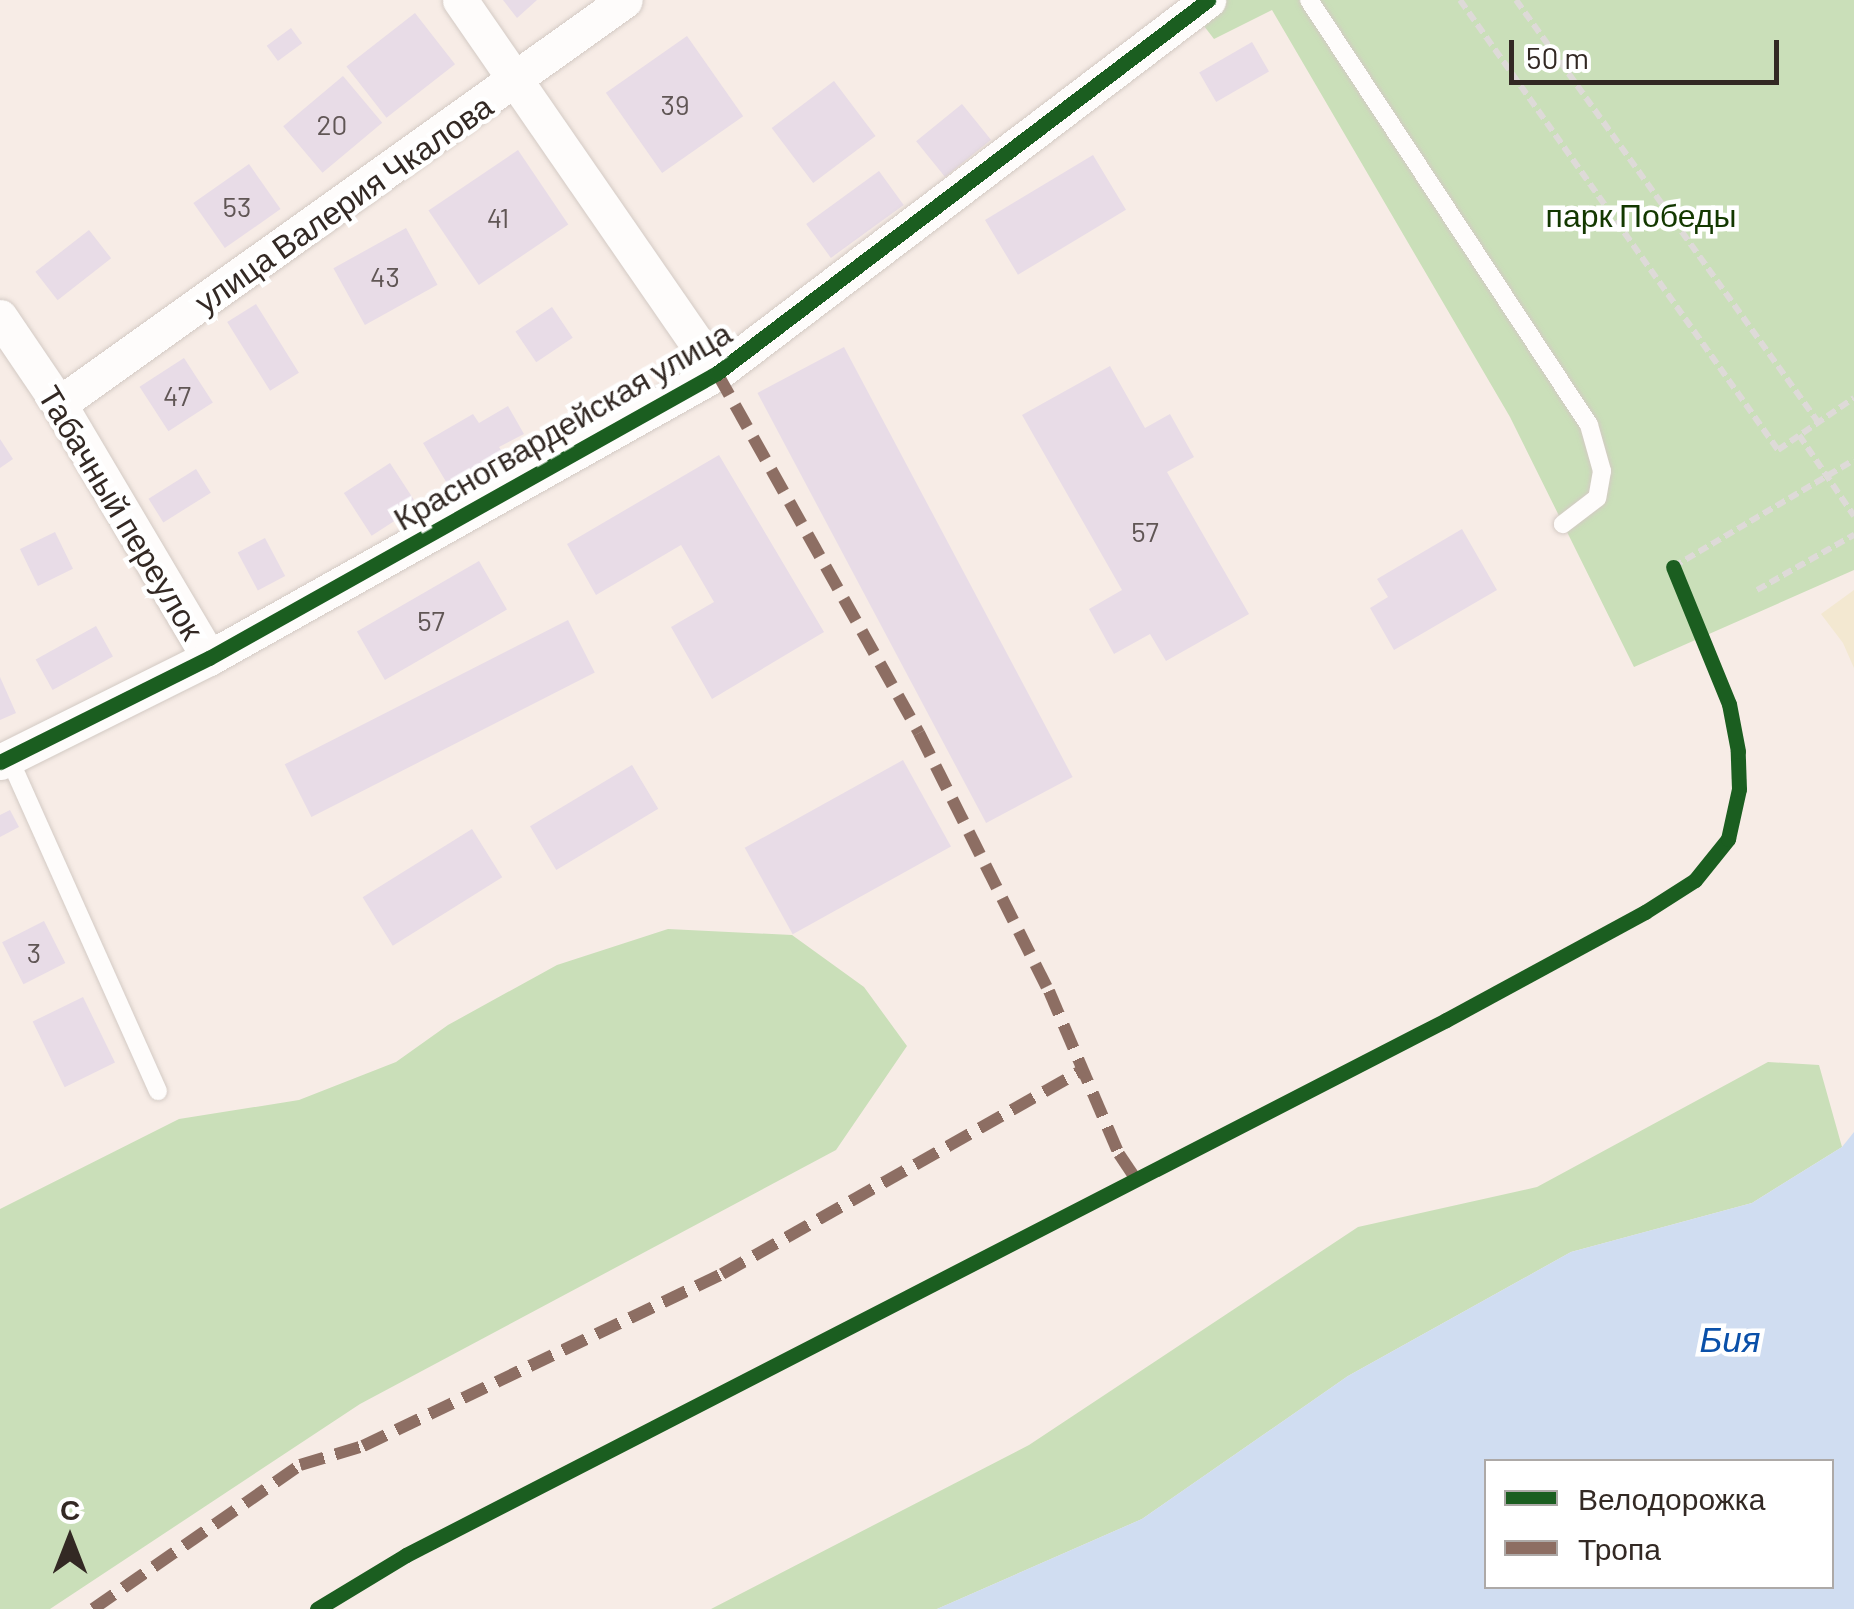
<!DOCTYPE html>
<html>
<head>
<meta charset="utf-8">
<style>
  body { margin:0 }
  #map { position:relative; width:1854px; height:1609px; overflow:hidden; background:#f7ece6; font-family:Barlow,sans-serif }
  div>[style] { position:absolute }
  [style*='--x'] { left:calc(var(--x)*1px); top:calc(var(--y)*1px); width:calc(var(--w)*1px); rotate:calc(var(--a)*1deg) }
  .green>* { inset:0; background:#cadfb9 }
  .sand>* { inset:0; background:#f3e8d1 }
  .water>* { inset:0; background:#d0ddf1 }
  .building>* { inset:0; background:#e8dce7; transform-origin:0 0 }
  .path>* { height:6px; margin-top:-3px; transform-origin:0; background:repeating-linear-gradient(90deg,#dedad8 0 10px,transparent 0 15px) }
  .roads { filter:drop-shadow(0 0 2px #d3cac4) drop-shadow(0 0 2px #d3cac4) }
  .lane>* { height:18px; margin:-9px; padding:0 9px; transform-origin:9px; border-radius:9px; background:#fefcfb }
  .street>* { height:35px; margin:-17.5px; padding:0 17.5px; transform-origin:17.5px; border-radius:17.5px; background:#fefcfb }
  .quiet>* { height:12px; margin-top:-6px; transform-origin:0; background:repeating-linear-gradient(90deg,#8d6e63 0 25px,transparent 0 37px) }
  .cycleway>* { height:15px; margin:-7.5px; padding:0 7.5px; transform-origin:7.5px; border-radius:7.5px; background:#1b5e20 }
  span { translate:-50% -50%; white-space:nowrap; text-align:center; line-height:1.15; -webkit-text-stroke:9px #fff; paint-order:stroke }
  .number-label { font-size:28px; color:#605655 }
  .number-label span { -webkit-text-stroke-width:0 }
  .street-label { font-size:32px; color:#332924 }
  .park-label { font-size:32px; color:#133800 }
  .water-label { font-size:35px; color:#0a50a9; font-style:italic }
  .legend { position:absolute; left:1484px; top:1459px; width:350px; height:130px; box-sizing:border-box; background:#fff; border:2px solid #ada9a7; margin:0; padding:12px 18px; list-style:none; font-size:30px; color:#332924 }
  .legend li { display:flex; align-items:center; gap:20px; height:50px }
  .legend b { width:50px; border:2px solid #ada9a7 }
  .north { position:absolute; left:20px; top:1489px; width:100px; height:100px; -webkit-text-stroke:8px #fff; paint-order:stroke; rotate:0deg; font-size:28px; font-weight:700; line-height:40px; text-align:center; color:#332924 }
  .north::after { content:''; display:block; margin:auto; width:35px; height:45px; background:#332924; clip-path:polygon(50% 0,100% 100%,50% 72%,0 100%) }
  .scale { position:absolute; left:1509px; top:40px; width:270px; height:45px; box-sizing:border-box; border:5px solid #332924; border-top:0; padding-left:12px; font-size:30px; line-height:35px; white-space:nowrap; color:#332924; -webkit-text-stroke:8px #fff; paint-order:stroke }
</style>
</head>
<body>
<div id="map">
  <div class="green">
    <i style="clip-path:polygon(1184px 0,1854px 0,1854px 570px,1634px 667px,1510px 417px,1272px 10px,1214px 39px)"></i>
    <i style="clip-path:polygon(668px 929px,792px 935px,864px 987px,907px 1046px,836px 1150px,360px 1404px,50px 1609px,0 1609px,0 1209px,179px 1119px,299px 1100px,396px 1062px,448px 1025px,557px 965px)"></i>
    <i style="clip-path:polygon(1768px 1062px,1819px 1065px,1842px 1147px,1752px 1203px,1571px 1252px,1348px 1376px,1142px 1519px,937px 1609px,711px 1609px,1029px 1445px,1358px 1227px,1537px 1187px)"></i>
  </div>
  <div class="sand">
    <i style="clip-path:polygon(1854px 590px,1854px 668px,1843px 643px,1821px 614px)"></i>
  </div>
  <div class="water">
    <i style="clip-path:polygon(evenodd,1854px 1132px,1854px 1609px,937px 1609px,1142px 1519px,1348px 1376px,1571px 1252px,1752px 1203px,1842px 1147px,1854px 1132px,1486px 1462px,1832px 1462px,1832px 1586px,1486px 1586px,1486px 1462px)"></i>
  </div>
  <div class="building">
    <i style="clip-path:polygon(503px 0,537px 0,517px 18px)"></i>
    <i style="left:415px;top:13px;width:65px;height:87px;rotate:52deg"></i>
    <i style="left:291px;top:28px;width:19px;height:30px;rotate:54deg"></i>
    <i style="left:687px;top:36px;width:98px;height:99px;rotate:55deg"></i>
    <i style="left:1252px;top:42px;width:34px;height:61px;rotate:60deg"></i>
    <i style="left:343px;top:76px;width:61px;height:78px;rotate:50deg"></i>
    <i style="left:834px;top:81px;width:69px;height:78px;rotate:53deg"></i>
    <i style="left:962px;top:104px;width:46px;height:59px;rotate:51deg"></i>
    <i style="left:518px;top:150px;width:90px;height:108px;rotate:56deg"></i>
    <i style="left:1093px;top:155px;width:64px;height:126px;rotate:59deg"></i>
    <i style="left:249px;top:164px;width:55px;height:68px;rotate:55deg"></i>
    <i style="left:879px;top:171px;width:42px;height:90px;rotate:54deg"></i>
    <i style="left:406px;top:228px;width:65px;height:83px;rotate:61deg"></i>
    <i style="left:89px;top:230px;width:36px;height:68px;rotate:52deg"></i>
    <i style="left:256px;top:304px;width:81px;height:34px;rotate:58deg"></i>
    <i style="left:552px;top:307px;width:37px;height:44px;rotate:56deg"></i>
    <i style="left:844px;top:347px;width:487px;height:98px;rotate:62deg"></i>
    <i style="left:184px;top:358px;width:53px;height:53px;rotate:57deg"></i>
    <i style="clip-path:polygon(1110px 366px,1145px 428px,1170px 414px,1194px 457px,1167px 472px,1249px 614px,1166px 661px,1150px 634px,1114px 654px,1089px 609px,1122px 590px,1022px 415px)"></i>
    <i style="clip-path:polygon(508px 406px,524px 434px,499px 447px,503px 453px,448px 485px,423px 443px,473px 414px,479px 423px)"></i>
    <i style="clip-path:polygon(0 439px,13px 459px,0 468px)"></i>
    <i style="clip-path:polygon(719px 455px,824px 632px,712px 699px,671px 627px,714px 602px,681px 545px,596px 595px,567px 544px)"></i>
    <i style="left:390px;top:463px;width:51px;height:55px;rotate:57deg"></i>
    <i style="left:196px;top:469px;width:28px;height:56px;rotate:58deg"></i>
    <i style="clip-path:polygon(1462px 529px,1497px 590px,1394px 650px,1370px 608px,1388px 597px,1377px 579px)"></i>
    <i style="left:55px;top:532px;width:41px;height:39px;rotate:64deg"></i>
    <i style="left:265px;top:538px;width:43px;height:31px;rotate:62deg"></i>
    <i style="left:479px;top:561px;width:56px;height:141px;rotate:60deg"></i>
    <i style="left:568px;top:620px;width:59px;height:318px;rotate:63deg"></i>
    <i style="left:96px;top:626px;width:35px;height:69px;rotate:61deg"></i>
    <i style="clip-path:polygon(0 677px,16px 713px,0 720px)"></i>
    <i style="left:903px;top:760px;width:99px;height:181px;rotate:61deg"></i>
    <i style="left:632px;top:765px;width:51px;height:119px;rotate:59deg"></i>
    <i style="clip-path:polygon(10px 810px,19px 827px,0 837px,0 815px)"></i>
    <i style="left:472px;top:829px;width:57px;height:129px;rotate:58deg"></i>
    <i style="left:44px;top:921px;width:47px;height:47px;rotate:63deg"></i>
    <i style="left:83px;top:997px;width:73px;height:56px;rotate:64deg"></i>
  </div>
  <div class="path">
    <i style="--x:1460;--y:0;--w:551;--a:54.75"></i>
    <i style="--x:1778;--y:450;--w:92;--a:-34.4"></i>
    <i style="--x:1516;--y:0;--w:519;--a:54.41"></i>
    <i style="--x:1799;--y:435;--w:98;--a:55.8"></i>
    <i style="--x:1673;--y:567;--w:210;--a:-30.6"></i>
    <i style="--x:1757;--y:590;--w:112;--a:-29.6"></i>
  </div>
  <div class="roads">
    <div class="lane">
      <i style="--x:1309;--y:0;--w:509;--a:56.62"></i>
      <i style="--x:1589;--y:425;--w:48;--a:74.2"></i>
      <i style="--x:1602;--y:471;--w:27;--a:100"></i>
      <i style="--x:1597;--y:498;--w:43;--a:142.6"></i>
      <i style="--x:9;--y:758;--w:365;--a:65.9"></i>
    </div>
    <div class="street">
      <i style="--x:460;--y:0;--w:453;--a:55.4"></i>
      <i style="--x:0;--y:317;--w:105;--a:55.9"></i>
      <i style="--x:59;--y:404;--w:295;--a:59.4"></i>
      <i style="--x:59;--y:404;--w:695;--a:-35.52"></i>
      <i style="--x:0;--y:762;--w:233;--a:-26.5"></i>
      <i style="--x:209;--y:658;--w:582;--a:-29.29"></i>
      <i style="--x:717;--y:373;--w:617;--a:-37.22"></i>
    </div>
  </div>
  <div class="quiet">
    <i style="--x:717;--y:373;--w:413;--a:60.7"></i>
    <i style="--x:919;--y:733;--w:289;--a:63.3"></i>
    <i style="--x:1049;--y:991;--w:177;--a:66.8"></i>
    <i style="--x:1119;--y:1154;--w:29;--a:56"></i>
    <i style="--x:93;--y:1609;--w:252;--a:-34.8"></i>
    <i style="--x:300;--y:1465;--w:66;--a:-16.8"></i>
    <i style="--x:363;--y:1446;--w:398;--a:-25.6"></i>
    <i style="--x:722;--y:1274;--w:415;--a:-29.5"></i>
  </div>
  <div class="cycleway">
    <i style="--x:0;--y:762;--w:233;--a:-26.5"></i>
    <i style="--x:209;--y:658;--w:582;--a:-29.29"></i>
    <i style="--x:717;--y:373;--w:617;--a:-37.22"></i>
    <i style="--x:317;--y:1609;--w:104;--a:-31.2"></i>
    <i style="--x:406;--y:1555;--w:1170;--a:-27.22"></i>
    <i style="--x:1446;--y:1020;--w:226;--a:-28.5"></i>
    <i style="--x:1645;--y:912;--w:59;--a:-32.6"></i>
    <i style="--x:1695;--y:880;--w:53;--a:-51.2"></i>
    <i style="--x:1728;--y:839;--w:51;--a:-77.6"></i>
    <i style="--x:1739;--y:789;--w:38;--a:-92"></i>
    <i style="--x:1738;--y:751;--w:48;--a:-100.8"></i>
    <i style="--x:1729;--y:704;--w:148;--a:-112.2"></i>
  </div>
  <div class="number-label">
    <span style="left:675px;top:104px">39</span>
    <span style="left:332px;top:124px">20</span>
    <span style="left:237px;top:206px">53</span>
    <span style="left:498px;top:217px">41</span>
    <span style="left:385px;top:276px">43</span>
    <span style="left:177px;top:395px">47</span>
    <span style="left:1145px;top:531px">57</span>
    <span style="left:431px;top:620px">57</span>
    <span style="left:34px;top:952px">3</span>
  </div>
  <div class="street-label">
    <span style="left:343px;top:203px;rotate:-35deg">улица Валерия Чкалова</span>
    <span style="left:562px;top:425px;rotate:-30deg">Красногвардейская улица</span>
    <span style="left:122px;top:512px;rotate:59deg">Табачный переулок</span>
  </div>
  <div class="park-label">
    <span style="left:1641px;top:214px">парк Победы</span>
  </div>
  <div class="water-label">
    <span style="left:1730px;top:1338px">Бия</span>
  </div>
  <ul class="legend">
  <li><b style="height:12px;background:#1b5e20"></b>Велодорожка</li>
  <li><b style="height:12px;background:#8d6e63"></b>Тропа</li>
  </ul>
  <div class="north">С</div>
  <div class="scale">50 m</div>
</div>
</body>
</html>
